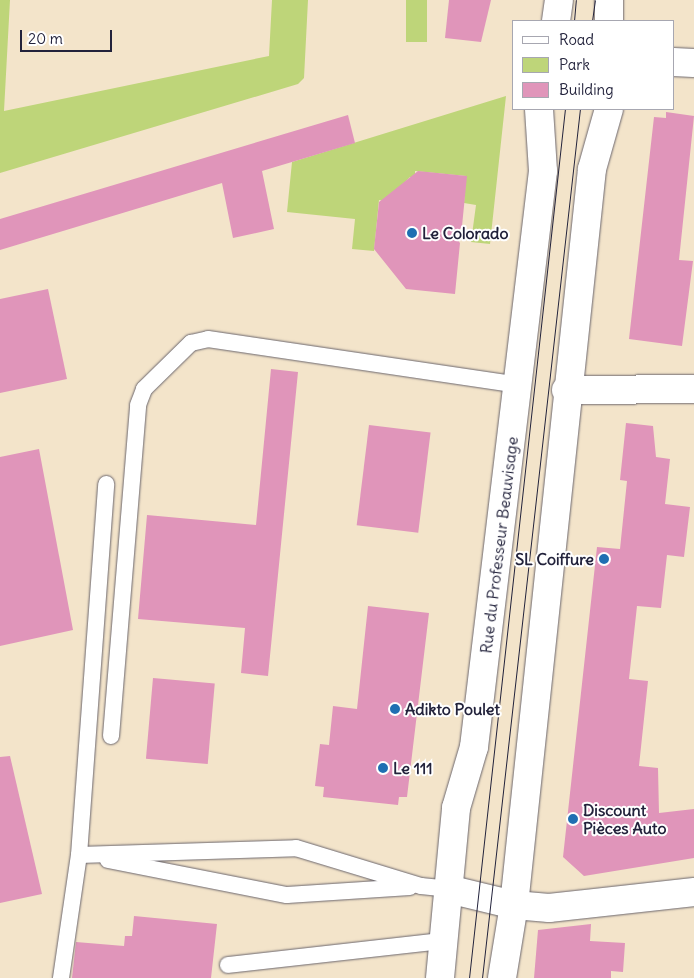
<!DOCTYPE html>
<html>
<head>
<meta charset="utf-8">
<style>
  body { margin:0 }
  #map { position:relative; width:694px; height:978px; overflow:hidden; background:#f3e4ca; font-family:Delius,sans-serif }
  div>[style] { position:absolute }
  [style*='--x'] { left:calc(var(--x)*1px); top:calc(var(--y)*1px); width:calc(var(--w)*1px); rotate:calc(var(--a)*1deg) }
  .green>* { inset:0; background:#bed579; transform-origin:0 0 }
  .building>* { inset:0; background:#e095ba; transform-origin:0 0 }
  .roads { filter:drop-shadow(0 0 1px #6b666d) drop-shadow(0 0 1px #6b666d) }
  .service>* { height:16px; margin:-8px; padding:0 8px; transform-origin:8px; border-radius:8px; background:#fff }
  .minor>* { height:28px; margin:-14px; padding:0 14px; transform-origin:14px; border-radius:14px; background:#fff }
  .tertiary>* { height:28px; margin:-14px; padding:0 14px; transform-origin:14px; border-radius:14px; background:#fff }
  .tram>* { height:1px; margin:-0.5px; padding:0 0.5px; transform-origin:0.5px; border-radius:0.5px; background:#22223b }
  .dots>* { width:14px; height:14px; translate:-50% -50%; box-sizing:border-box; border:2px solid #fff; border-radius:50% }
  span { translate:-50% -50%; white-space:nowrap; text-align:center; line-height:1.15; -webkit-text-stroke:4px #fff; paint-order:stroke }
  .poi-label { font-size:16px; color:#22223b; font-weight:700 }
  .left { translate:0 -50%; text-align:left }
  .right { translate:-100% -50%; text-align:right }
  .street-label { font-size:16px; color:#22223b }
  .legend { position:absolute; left:512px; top:20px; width:162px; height:90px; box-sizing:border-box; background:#fff; border:1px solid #a7a7b1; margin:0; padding:6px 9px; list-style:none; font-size:15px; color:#22223b }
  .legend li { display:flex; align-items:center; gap:10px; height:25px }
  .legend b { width:25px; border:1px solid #a7a7b1 }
  .scale { position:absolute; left:20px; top:30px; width:92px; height:22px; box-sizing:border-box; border:2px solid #22223b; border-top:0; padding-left:6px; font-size:15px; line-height:18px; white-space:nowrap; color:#22223b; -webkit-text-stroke:4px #fff; paint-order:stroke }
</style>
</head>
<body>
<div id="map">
  <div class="green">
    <i style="clip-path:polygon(0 0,10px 0,4px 111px,269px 56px,272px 0,308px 0,304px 78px,298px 84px,0 173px)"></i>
    <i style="left:406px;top:0;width:21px;height:42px"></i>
    <i style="clip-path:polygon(506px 96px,490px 244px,471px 242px,476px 205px,464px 203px,466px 176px,415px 171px,415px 178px,410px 177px,386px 201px,379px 200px,374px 251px,352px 249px,355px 219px,287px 212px,292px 162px)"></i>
  </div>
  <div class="building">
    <i style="clip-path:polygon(449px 0,491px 0,481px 42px,445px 38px)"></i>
    <i style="clip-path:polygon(666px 112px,694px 116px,679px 260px,693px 261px,682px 346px,629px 339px,654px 117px,666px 118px)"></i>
    <i style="clip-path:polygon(348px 115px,355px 143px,262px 171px,274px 229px,233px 238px,222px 183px,0 250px,0 219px)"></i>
    <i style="clip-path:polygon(418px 171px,467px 176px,462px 226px,455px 237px,460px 243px,455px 294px,406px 289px,374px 249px,379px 202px)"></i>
    <i style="clip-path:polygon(48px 289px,67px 379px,0 393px,0 299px)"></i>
    <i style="clip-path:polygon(271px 369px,298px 372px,268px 676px,241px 673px,245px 628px,138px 619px,147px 515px,256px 525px)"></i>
    <i style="clip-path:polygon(626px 423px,653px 426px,656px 457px,670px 459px,665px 504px,690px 507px,684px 557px,667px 555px,661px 608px,637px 606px,629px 679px,648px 681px,639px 766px,658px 768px,659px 813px,694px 809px,694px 858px,584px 876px,563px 857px,597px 547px,620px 549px,627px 481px,620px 480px)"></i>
    <i style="left:369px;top:425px;width:62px;height:101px;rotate:7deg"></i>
    <i style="clip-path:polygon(39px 449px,73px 630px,0 646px,0 457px)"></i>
    <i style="clip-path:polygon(368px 606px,429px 613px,407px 797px,399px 797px,398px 805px,323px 797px,324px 787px,315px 786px,320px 744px,329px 745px,333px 706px,357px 709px)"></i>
    <i style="left:153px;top:678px;width:62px;height:81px;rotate:5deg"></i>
    <i style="clip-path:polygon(10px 756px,42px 894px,0 903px,0 757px)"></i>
    <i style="clip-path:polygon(134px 916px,217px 924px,211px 978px,72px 978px,76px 942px,124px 946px,125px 936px,132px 936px)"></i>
    <i style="clip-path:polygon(591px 924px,590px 941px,625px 943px,623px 972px,611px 971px,611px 978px,534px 978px,538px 930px)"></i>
  </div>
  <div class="roads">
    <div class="service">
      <i style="--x:111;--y:736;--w:332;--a:-85.3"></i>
      <i style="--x:138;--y:405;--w:17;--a:-69"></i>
      <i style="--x:144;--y:389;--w:66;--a:-44.4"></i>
      <i style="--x:191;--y:343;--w:17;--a:-13"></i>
      <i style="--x:208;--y:339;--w:313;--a:8.4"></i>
      <i style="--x:79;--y:855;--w:217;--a:-1.8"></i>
      <i style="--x:296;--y:848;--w:131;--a:16.9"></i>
      <i style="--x:421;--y:886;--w:27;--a:6"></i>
      <i style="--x:108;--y:860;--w:182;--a:11.1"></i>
      <i style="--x:287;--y:895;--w:123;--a:-3.7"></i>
      <i style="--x:228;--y:965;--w:216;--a:-6.4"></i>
      <i style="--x:61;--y:978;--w:124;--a:-81.7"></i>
      <i style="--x:79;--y:855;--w:372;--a:-85.8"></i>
    </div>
    <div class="minor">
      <i style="--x:673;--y:62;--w:21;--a:3"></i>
      <i style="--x:566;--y:390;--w:128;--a:-0.4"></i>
      <i style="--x:448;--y:889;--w:68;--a:13.6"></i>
      <i style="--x:514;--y:905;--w:35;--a:5"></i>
      <i style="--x:549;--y:908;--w:146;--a:-6.3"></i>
    </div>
    <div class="tertiary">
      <i style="--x:556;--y:21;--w:21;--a:-82"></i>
      <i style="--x:609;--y:21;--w:21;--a:-90"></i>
      <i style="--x:440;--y:978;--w:171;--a:-84.6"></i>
      <i style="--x:456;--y:808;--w:64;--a:-73.6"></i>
      <i style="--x:474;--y:747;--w:580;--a:-83.17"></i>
      <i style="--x:543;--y:171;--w:62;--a:-93.7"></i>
      <i style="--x:502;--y:978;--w:74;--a:-80.7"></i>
      <i style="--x:514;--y:905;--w:740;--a:-83.95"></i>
      <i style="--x:592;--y:169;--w:62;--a:-74.2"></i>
    </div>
  </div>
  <div class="tram">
    <i style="--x:574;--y:21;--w:21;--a:-85"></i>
    <i style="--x:592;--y:21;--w:21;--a:-82"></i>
    <i style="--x:469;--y:978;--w:874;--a:-83.7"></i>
    <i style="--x:482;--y:978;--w:875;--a:-83.57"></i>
  </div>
  <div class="dots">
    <i style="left:412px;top:233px;background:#1f6fb2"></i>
    <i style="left:604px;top:559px;background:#1f6fb2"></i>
    <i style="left:395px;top:709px;background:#1f6fb2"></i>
    <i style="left:383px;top:768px;background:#1f6fb2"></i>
    <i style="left:573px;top:819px;background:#1f6fb2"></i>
  </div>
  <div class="poi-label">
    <span class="left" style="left:422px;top:233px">Le Colorado</span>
    <span class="right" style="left:594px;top:559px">SL Coiffure</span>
    <span class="left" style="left:405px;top:709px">Adikto Poulet</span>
    <span class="left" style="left:393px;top:768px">Le 111</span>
    <span class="left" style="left:583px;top:819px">Discount<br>Pièces Auto</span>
  </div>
  <div class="street-label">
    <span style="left:499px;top:545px;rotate:-83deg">Rue du Professeur Beauvisage</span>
  </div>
  <ul class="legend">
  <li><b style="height:6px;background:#fff"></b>Road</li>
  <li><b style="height:14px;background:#bed579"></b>Park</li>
  <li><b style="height:14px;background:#e095ba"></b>Building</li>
  </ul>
  <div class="scale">20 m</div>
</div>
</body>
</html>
